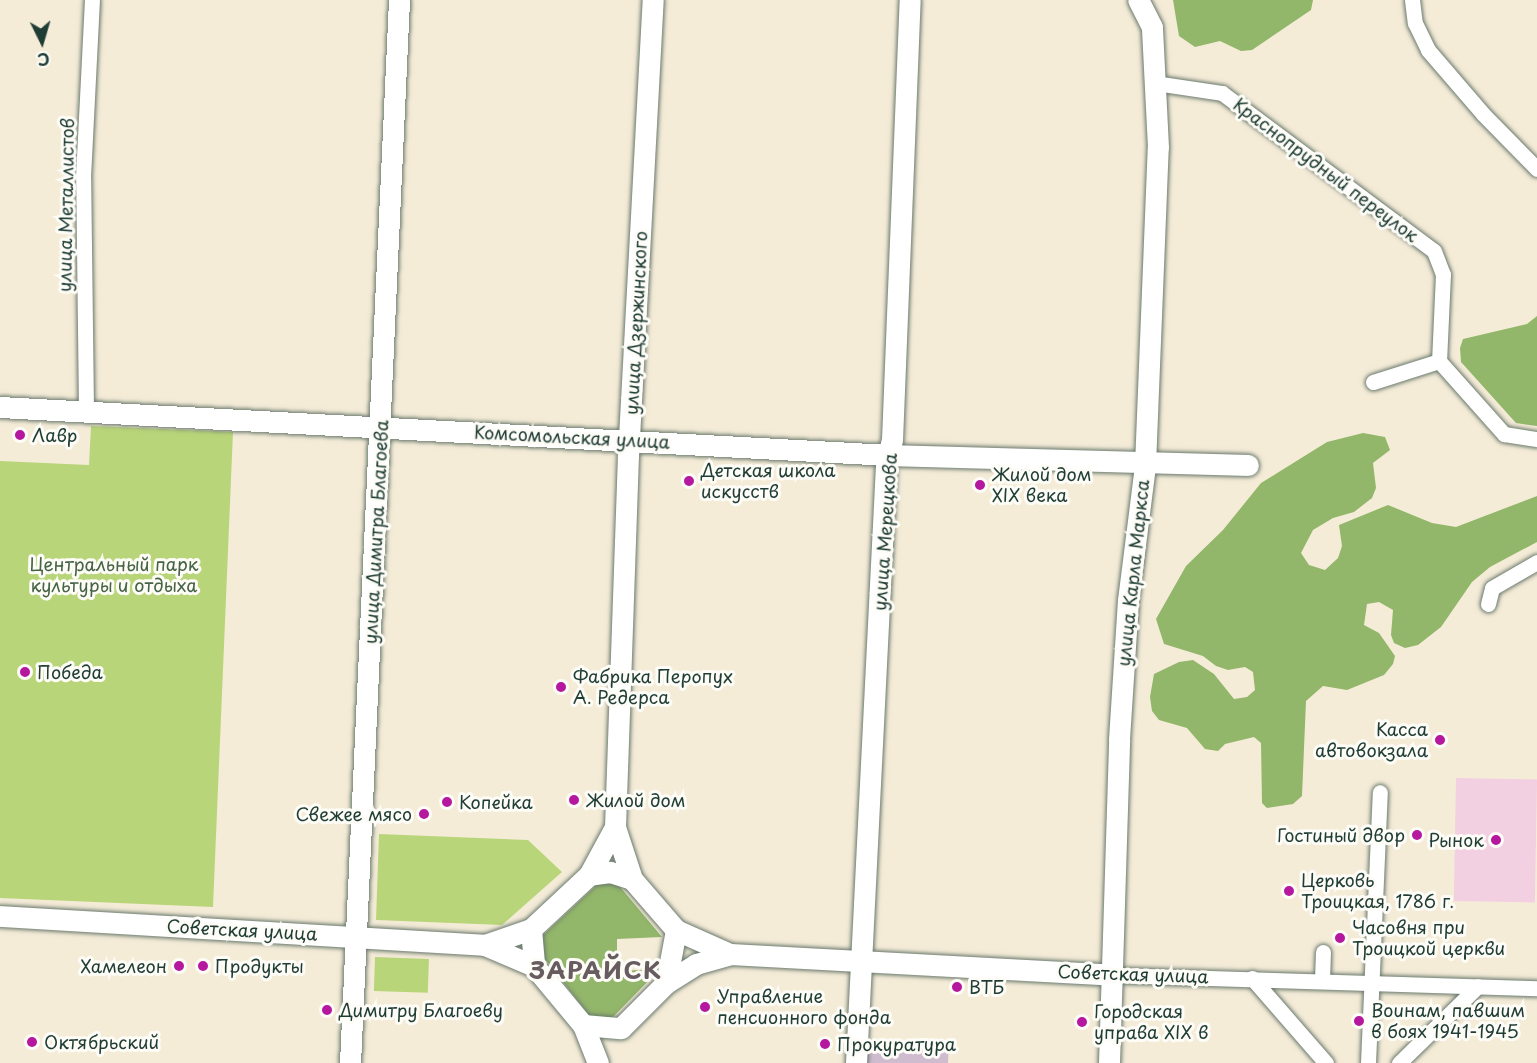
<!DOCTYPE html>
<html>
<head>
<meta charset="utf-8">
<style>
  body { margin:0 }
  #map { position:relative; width:1537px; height:1063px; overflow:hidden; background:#f5ecd8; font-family:"Playpen Sans",sans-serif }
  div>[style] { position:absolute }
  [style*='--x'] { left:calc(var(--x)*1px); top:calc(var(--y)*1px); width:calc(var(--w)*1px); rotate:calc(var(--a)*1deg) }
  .built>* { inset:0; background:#f2cfe1; transform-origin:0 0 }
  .industrial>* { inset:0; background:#cfbdcf }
  .green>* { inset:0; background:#b9d57a; transform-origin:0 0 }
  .forest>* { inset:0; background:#92b66a }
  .roads { filter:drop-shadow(0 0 2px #6a7a6d) drop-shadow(0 0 2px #6a7a6d) }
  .street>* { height:15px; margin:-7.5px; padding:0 7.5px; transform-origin:7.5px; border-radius:7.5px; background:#fff }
  .secondary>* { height:21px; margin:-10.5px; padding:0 10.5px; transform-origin:10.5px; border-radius:10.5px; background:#fff }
  .dots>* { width:16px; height:16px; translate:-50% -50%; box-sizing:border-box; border:3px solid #fdfcf7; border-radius:50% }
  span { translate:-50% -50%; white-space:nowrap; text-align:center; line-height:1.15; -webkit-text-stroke:6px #fdfcf7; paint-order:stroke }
  .street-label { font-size:18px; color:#1f3d34 }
  .poi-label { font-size:18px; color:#1f3d34 }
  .left { translate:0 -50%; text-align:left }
  .right { translate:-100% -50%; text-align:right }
  .park-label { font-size:18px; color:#466346 }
  .district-label { font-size:24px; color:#675d60; font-weight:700; letter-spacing:1.5px }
  .north { position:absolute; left:12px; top:12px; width:60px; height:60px; -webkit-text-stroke:4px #fdfcf7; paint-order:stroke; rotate:175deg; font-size:16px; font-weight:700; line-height:24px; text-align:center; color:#1f3d34 }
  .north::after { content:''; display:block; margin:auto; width:21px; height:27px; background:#1f3d34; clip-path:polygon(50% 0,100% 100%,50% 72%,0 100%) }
</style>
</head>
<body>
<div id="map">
  <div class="built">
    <i style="left:1456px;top:778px;width:81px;height:123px;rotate:1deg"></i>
  </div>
  <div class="industrial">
    <i style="clip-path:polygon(868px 1039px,949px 1043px,948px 1063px,867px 1063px)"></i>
  </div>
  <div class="green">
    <i style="clip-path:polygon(91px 426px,233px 432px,213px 907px,0 898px,0 461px,89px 465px)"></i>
    <i style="clip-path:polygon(379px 834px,528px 840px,562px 872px,502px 925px,376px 920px)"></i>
    <i style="left:375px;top:957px;width:54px;height:34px;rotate:2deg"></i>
  </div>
  <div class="forest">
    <i style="clip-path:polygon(1173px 0,1313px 0,1311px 10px,1252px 50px,1241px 51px,1220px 41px,1195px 47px,1179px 36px)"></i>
    <i style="clip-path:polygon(1537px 316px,1537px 426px,1516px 423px,1461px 362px,1460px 348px,1463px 339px,1527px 324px)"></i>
    <i style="clip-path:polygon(1363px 433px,1385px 437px,1390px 450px,1373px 463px,1376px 488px,1372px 498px,1354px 512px,1333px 518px,1313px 530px,1301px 553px,1309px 565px,1325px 570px,1338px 558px,1342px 546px,1339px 525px,1388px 505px,1432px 523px,1456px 527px,1537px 496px,1537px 542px,1490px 567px,1472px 582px,1441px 627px,1418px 645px,1405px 648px,1394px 643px,1391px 635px,1393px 610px,1379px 602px,1367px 604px,1364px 625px,1379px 633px,1395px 656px,1393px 664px,1384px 675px,1347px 690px,1323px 686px,1306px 701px,1302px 796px,1293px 804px,1267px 808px,1262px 803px,1261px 743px,1254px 737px,1225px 744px,1218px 751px,1205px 749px,1187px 728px,1159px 720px,1152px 711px,1150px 697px,1154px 674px,1179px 662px,1193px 660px,1214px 674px,1234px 699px,1247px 697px,1255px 690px,1253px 672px,1245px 667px,1228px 670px,1216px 666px,1203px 656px,1164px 644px,1156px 619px,1186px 566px,1223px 530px,1261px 483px,1327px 442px)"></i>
    <i style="clip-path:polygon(600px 882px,616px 882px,662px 937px,617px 939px,617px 971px,660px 969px,611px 1019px,592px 1019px,541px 954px,541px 937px)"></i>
  </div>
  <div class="roads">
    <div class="street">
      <i style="--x:1412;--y:0;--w:23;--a:83"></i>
      <i style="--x:1415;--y:23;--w:30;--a:64"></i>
      <i style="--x:1428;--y:50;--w:84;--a:49.3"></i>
      <i style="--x:1483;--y:114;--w:77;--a:45.5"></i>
      <i style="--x:1155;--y:83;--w:68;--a:8.5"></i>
      <i style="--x:1222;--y:93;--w:264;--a:36.7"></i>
      <i style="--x:1434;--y:251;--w:25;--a:69"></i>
      <i style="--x:1443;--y:274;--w:87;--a:92.6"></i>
      <i style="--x:1439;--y:361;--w:98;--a:48.3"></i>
      <i style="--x:1504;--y:434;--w:33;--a:9"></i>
      <i style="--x:1373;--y:382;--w:69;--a:-17.7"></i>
      <i style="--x:86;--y:410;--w:233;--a:-90.7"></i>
      <i style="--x:83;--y:177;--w:177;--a:-87.1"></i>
      <i style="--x:1488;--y:604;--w:16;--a:-76"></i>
      <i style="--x:1492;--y:588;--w:52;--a:-30"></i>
      <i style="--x:1113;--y:975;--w:424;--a:1.8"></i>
      <i style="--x:1252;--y:978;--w:113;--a:49"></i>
      <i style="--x:1322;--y:980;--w:28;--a:-88"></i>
      <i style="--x:1368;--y:1063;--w:271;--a:-87.5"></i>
      <i style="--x:1399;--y:1063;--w:110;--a:-44.3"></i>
    </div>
    <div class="secondary">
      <i style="--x:0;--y:407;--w:889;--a:3.09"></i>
      <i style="--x:888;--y:455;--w:360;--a:1.6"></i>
      <i style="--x:589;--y:875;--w:55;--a:-61.6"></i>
      <i style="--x:632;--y:879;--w:55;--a:-108.1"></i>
      <i style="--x:615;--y:827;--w:371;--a:-88"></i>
      <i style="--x:628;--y:456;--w:457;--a:-86.9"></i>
      <i style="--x:0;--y:916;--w:486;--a:3.4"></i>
      <i style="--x:485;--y:945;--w:53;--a:23.2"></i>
      <i style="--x:534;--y:966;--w:77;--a:50.3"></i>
      <i style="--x:583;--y:1025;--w:38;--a:5"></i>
      <i style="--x:621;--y:1028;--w:64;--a:-45"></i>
      <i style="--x:666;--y:983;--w:54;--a:-79.3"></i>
      <i style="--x:676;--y:930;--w:67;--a:-130.8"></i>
      <i style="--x:632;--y:879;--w:23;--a:-162"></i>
      <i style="--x:610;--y:872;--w:21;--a:172"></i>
      <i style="--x:589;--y:875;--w:79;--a:137"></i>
      <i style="--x:531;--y:929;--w:37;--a:85"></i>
      <i style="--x:676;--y:930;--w:59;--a:24"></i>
      <i style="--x:730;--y:954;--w:384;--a:3.1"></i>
      <i style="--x:485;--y:945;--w:49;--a:-19.2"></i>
      <i style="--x:666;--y:983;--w:36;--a:-32"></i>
      <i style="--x:696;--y:964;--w:35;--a:-16"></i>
      <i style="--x:583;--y:1025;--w:41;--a:68.5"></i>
      <i style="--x:350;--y:1063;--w:1064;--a:-87.36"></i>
      <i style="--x:856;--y:1063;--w:599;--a:-87.13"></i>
      <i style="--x:886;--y:465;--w:26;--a:-77"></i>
      <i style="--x:892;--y:440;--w:440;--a:-87.7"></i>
      <i style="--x:1109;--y:1063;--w:324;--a:-88.2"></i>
      <i style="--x:1119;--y:739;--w:139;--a:-86.3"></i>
      <i style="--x:1128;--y:600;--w:136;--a:-82.8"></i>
      <i style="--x:1145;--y:465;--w:318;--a:-87.7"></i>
      <i style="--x:1158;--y:147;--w:120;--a:-92.9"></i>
      <i style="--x:1152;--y:27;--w:30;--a:-117"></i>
    </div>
  </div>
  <div class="dots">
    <i style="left:20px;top:435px;background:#b5179e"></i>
    <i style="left:689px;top:481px;background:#b5179e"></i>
    <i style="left:980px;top:485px;background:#b5179e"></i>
    <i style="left:25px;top:672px;background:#b5179e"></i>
    <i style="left:561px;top:687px;background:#b5179e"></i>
    <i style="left:1440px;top:740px;background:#b5179e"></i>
    <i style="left:574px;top:800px;background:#b5179e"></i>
    <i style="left:447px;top:802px;background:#b5179e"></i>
    <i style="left:424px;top:814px;background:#b5179e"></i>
    <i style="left:1417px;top:835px;background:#b5179e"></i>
    <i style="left:1496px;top:840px;background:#b5179e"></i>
    <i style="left:1289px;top:891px;background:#b5179e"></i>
    <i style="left:1340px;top:938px;background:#b5179e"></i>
    <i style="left:179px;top:966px;background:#b5179e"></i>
    <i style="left:203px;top:966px;background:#b5179e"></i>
    <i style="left:957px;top:987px;background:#b5179e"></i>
    <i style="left:705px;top:1007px;background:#b5179e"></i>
    <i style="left:327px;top:1010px;background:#b5179e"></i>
    <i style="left:1359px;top:1021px;background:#b5179e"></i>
    <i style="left:1082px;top:1022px;background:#b5179e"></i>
    <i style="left:32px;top:1042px;background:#b5179e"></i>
    <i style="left:825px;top:1044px;background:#b5179e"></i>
  </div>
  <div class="street-label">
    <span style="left:1326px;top:170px;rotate:37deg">Краснопрудный переулок</span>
    <span style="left:66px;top:205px;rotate:-89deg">улица Металлистов</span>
    <span style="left:636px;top:323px;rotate:-87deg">улица Дзержинского</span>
    <span style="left:572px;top:437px;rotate:3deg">Комсомольская улица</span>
    <span style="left:376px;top:532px;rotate:-87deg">улица Димитра Благоева</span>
    <span style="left:885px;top:532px;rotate:-86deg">улица Мерецкова</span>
    <span style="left:1133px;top:573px;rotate:-84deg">улица Карла Маркса</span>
    <span style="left:242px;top:930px;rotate:3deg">Советская улица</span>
    <span style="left:1133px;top:974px;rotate:2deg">Советская улица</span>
  </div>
  <div class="poi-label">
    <span class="left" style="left:32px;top:435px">Лавр</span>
    <span class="left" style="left:701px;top:481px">Детская школа<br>искусств</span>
    <span class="left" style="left:992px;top:485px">Жилой дом<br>XIX века</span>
    <span class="left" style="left:37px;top:672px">Победа</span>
    <span class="left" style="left:573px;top:687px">Фабрика Перопух<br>А. Редерса</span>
    <span class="right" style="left:1428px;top:740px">Касса<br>автовокзала</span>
    <span class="left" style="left:586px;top:800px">Жилой дом</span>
    <span class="left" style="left:459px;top:802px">Копейка</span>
    <span class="right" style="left:412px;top:814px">Свежее мясо</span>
    <span class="right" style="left:1405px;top:835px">Гостиный двор</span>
    <span class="right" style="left:1484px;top:840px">Рынок</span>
    <span class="left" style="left:1301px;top:891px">Церковь<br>Троицкая, 1786 г.</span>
    <span class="left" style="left:1352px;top:938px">Часовня при<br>Троицкой церкви</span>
    <span class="right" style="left:167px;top:966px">Хамелеон</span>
    <span class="left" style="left:215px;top:966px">Продукты</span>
    <span class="left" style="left:969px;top:987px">ВТБ</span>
    <span class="left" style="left:717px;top:1007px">Управление<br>пенсионного фонда</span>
    <span class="left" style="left:339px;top:1010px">Димитру Благоеву</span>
    <span class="left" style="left:1371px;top:1021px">Воинам, павшим<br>в боях 1941-1945</span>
    <span class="left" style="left:1094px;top:1022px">Городская<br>управа XIX в</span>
    <span class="left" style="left:44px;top:1042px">Октябрьский</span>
    <span class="left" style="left:837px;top:1044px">Прокуратура</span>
  </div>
  <div class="park-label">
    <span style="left:114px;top:575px">Центральный парк<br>культуры и отдыха</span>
  </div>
  <div class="district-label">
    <span style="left:596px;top:970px">ЗАРАЙСК</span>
  </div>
  <div class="north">С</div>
</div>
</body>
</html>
